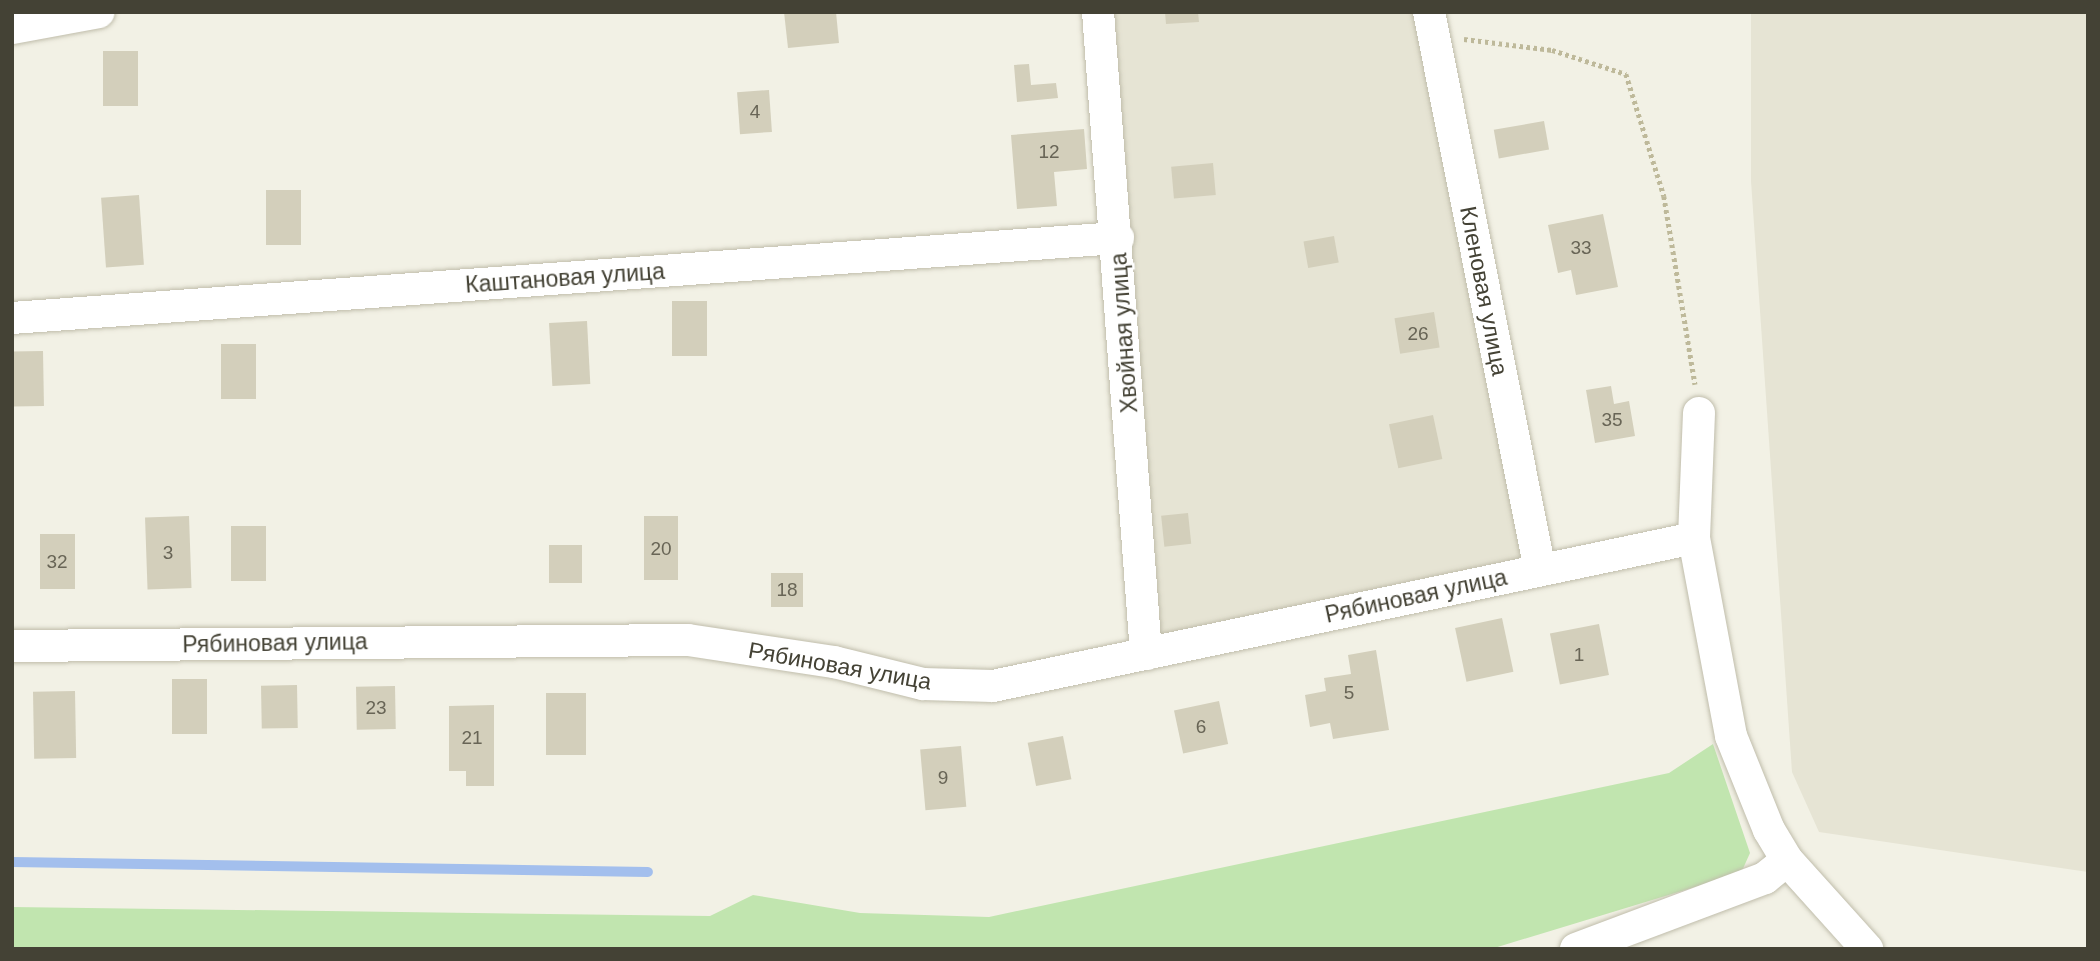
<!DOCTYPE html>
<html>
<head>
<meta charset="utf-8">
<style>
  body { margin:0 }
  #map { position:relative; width:2100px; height:961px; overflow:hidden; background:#f2f1e5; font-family:Arial,sans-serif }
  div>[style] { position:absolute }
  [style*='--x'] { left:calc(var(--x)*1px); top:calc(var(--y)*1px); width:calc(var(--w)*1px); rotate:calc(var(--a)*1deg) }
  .residential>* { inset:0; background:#e6e4d4 }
  .green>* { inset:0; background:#c1e5af }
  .stream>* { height:10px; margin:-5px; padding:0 5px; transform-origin:5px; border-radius:5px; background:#a3bfed }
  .building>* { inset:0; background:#d3cfbb; transform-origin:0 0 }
  .path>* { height:4.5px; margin-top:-2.25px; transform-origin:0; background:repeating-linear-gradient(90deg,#beb99a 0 3.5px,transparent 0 7px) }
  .roads { filter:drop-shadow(0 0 2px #c0bdab) drop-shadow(0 0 2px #c0bdab) }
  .street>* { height:32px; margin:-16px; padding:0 16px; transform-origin:16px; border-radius:16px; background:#fff }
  span { translate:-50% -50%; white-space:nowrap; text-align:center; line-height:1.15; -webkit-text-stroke:5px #fff; paint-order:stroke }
  .number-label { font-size:19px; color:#686556 }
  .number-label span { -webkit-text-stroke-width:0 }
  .street-label { font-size:23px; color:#444235 }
  .frame { position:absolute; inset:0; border:14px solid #444235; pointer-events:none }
</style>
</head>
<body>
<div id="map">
  <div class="residential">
    <i style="clip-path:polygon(1108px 12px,1415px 12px,1526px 563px,1157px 640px)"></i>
    <i style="clip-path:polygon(1751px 12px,2088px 12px,2088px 872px,1819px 832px,1792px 772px,1751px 181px)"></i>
  </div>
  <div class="green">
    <i style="clip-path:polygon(1713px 744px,1750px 853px,1741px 873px,1491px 949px,12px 949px,12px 907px,710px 916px,753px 895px,860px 913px,989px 917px,1669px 773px)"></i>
  </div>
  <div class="stream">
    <i style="--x:12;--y:862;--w:636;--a:0.9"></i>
  </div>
  <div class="building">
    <i style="clip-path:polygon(784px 12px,836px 12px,839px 43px,788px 48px)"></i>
    <i style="clip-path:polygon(1165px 12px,1198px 12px,1199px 22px,1166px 24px)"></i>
    <i style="left:103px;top:51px;width:35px;height:55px"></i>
    <i style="clip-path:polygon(1029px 64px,1031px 85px,1056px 83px,1058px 98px,1017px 102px,1014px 65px)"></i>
    <i style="left:769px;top:90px;width:42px;height:32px;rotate:86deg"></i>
    <i style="left:1544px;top:121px;width:29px;height:51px;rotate:80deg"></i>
    <i style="clip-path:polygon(1084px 129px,1087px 169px,1054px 172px,1057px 206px,1017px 209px,1011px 135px)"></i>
    <i style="left:1213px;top:163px;width:32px;height:42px;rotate:85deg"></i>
    <i style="left:266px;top:190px;width:35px;height:55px"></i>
    <i style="left:139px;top:195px;width:70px;height:38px;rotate:86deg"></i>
    <i style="clip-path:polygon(1603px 214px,1618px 287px,1576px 295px,1571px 270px,1558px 273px,1548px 225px)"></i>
    <i style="left:1334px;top:236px;width:27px;height:31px;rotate:80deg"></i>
    <i style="left:672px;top:301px;width:35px;height:55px"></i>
    <i style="left:1434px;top:312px;width:36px;height:40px;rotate:81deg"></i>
    <i style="left:587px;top:321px;width:63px;height:38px;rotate:87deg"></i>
    <i style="left:221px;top:344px;width:35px;height:55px"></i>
    <i style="left:43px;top:351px;width:55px;height:31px;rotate:89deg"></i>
    <i style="clip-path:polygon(1611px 386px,1614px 404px,1629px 401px,1635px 436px,1595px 443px,1586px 390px)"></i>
    <i style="left:1433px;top:415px;width:45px;height:45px;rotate:78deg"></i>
    <i style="left:1188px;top:513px;width:31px;height:27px;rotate:84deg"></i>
    <i style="left:189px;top:516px;width:72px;height:44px;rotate:88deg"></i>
    <i style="left:678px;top:516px;width:64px;height:34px;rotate:90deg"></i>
    <i style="left:231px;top:526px;width:35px;height:55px"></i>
    <i style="left:40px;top:534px;width:35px;height:55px"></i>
    <i style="left:582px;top:545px;width:38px;height:33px;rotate:90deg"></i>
    <i style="left:771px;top:573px;width:32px;height:34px"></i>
    <i style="left:1502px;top:618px;width:55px;height:48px;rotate:78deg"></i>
    <i style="left:1599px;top:624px;width:52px;height:50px;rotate:79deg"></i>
    <i style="clip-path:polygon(1376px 650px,1389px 730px,1333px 739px,1330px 723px,1310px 727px,1305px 695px,1326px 691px,1324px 678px,1351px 674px,1348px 655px)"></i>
    <i style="left:172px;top:679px;width:35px;height:55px"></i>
    <i style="left:297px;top:685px;width:43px;height:36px;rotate:89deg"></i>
    <i style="left:395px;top:686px;width:43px;height:39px;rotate:89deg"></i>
    <i style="left:75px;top:691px;width:67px;height:42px;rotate:89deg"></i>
    <i style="left:546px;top:693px;width:40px;height:62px"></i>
    <i style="left:1219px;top:701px;width:44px;height:46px;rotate:78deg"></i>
    <i style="clip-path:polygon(494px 705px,494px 786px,466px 786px,466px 771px,449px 771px,449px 706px)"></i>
    <i style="left:1063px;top:736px;width:44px;height:36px;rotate:79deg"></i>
    <i style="left:961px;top:746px;width:61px;height:41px;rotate:85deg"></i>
  </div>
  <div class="path">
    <i style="--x:1464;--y:39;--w:89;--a:7.1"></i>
    <i style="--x:1552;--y:50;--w:78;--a:18"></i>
    <i style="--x:1626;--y:74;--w:128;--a:72.7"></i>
    <i style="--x:1664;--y:196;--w:191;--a:80.6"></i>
  </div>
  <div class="roads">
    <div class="street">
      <i style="--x:1098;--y:12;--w:644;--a:85.72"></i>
      <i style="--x:1429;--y:12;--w:569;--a:78.75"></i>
      <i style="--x:12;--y:28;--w:88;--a:-10.4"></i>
      <i style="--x:12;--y:318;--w:1109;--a:-4.14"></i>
      <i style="--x:1699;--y:413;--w:125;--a:92.3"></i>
      <i style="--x:1694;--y:538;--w:201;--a:79.4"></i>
      <i style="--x:1731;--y:736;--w:101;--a:68"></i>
      <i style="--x:1769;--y:830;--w:35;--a:59"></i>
      <i style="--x:1787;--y:860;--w:120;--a:48"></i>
      <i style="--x:12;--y:646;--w:676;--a:-0.51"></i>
      <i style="--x:688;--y:640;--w:148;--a:8.6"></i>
      <i style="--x:834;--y:662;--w:92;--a:13.9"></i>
      <i style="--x:923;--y:684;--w:70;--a:1.6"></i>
      <i style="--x:993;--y:686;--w:716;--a:-11.92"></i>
      <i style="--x:1576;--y:949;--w:202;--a:-20.6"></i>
      <i style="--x:1765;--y:878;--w:28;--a:-39"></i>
    </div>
  </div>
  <div class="number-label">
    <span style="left:755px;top:112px">4</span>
    <span style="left:1049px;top:152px">12</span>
    <span style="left:1581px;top:248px">33</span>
    <span style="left:1418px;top:334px">26</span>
    <span style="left:1612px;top:420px">35</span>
    <span style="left:661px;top:549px">20</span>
    <span style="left:168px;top:553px">3</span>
    <span style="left:57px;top:562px">32</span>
    <span style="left:787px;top:590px">18</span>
    <span style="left:1579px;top:655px">1</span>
    <span style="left:1349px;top:693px">5</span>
    <span style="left:376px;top:708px">23</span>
    <span style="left:1201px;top:727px">6</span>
    <span style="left:472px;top:738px">21</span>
    <span style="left:943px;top:778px">9</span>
  </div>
  <div class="street-label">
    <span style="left:565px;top:278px;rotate:-4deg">Каштановая улица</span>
    <span style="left:1484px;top:291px;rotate:79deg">Кленовая улица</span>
    <span style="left:1124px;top:333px;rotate:-94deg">Хвойная улица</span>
    <span style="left:1416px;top:596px;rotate:-12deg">Рябиновая улица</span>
    <span style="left:275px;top:643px;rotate:-1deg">Рябиновая улица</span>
    <span style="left:840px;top:666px;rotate:10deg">Рябиновая улица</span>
  </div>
  <div class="frame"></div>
</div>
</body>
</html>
